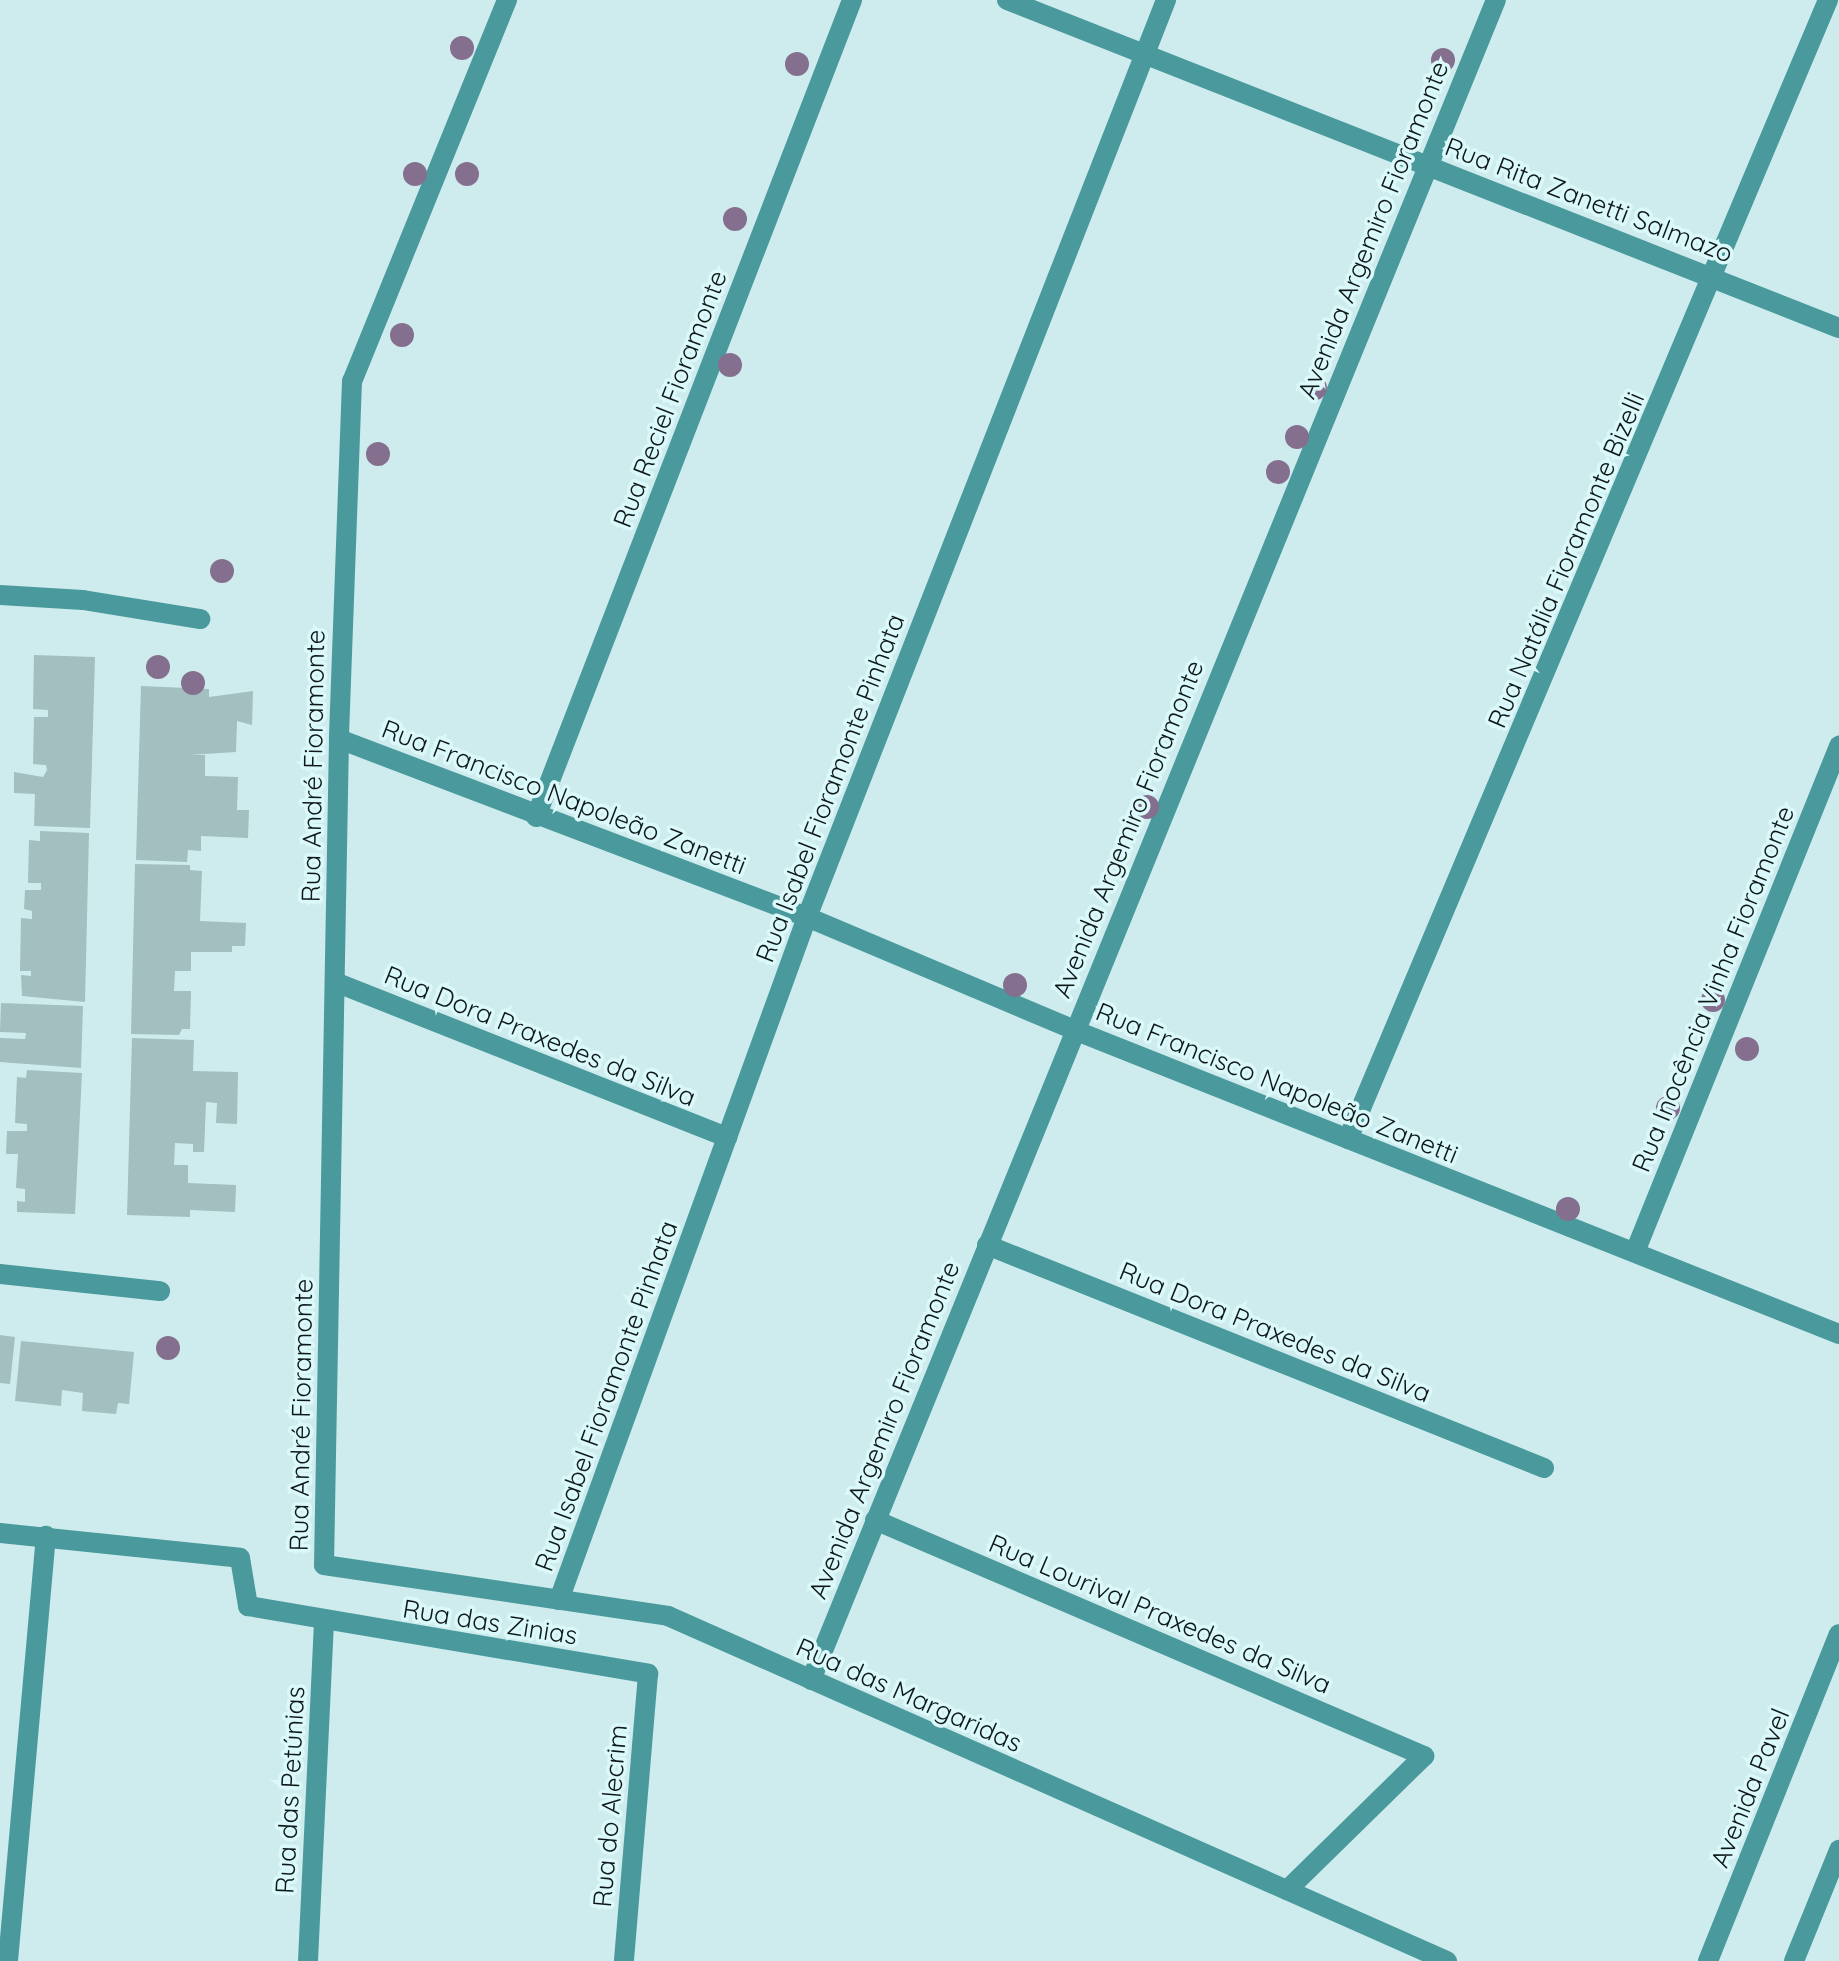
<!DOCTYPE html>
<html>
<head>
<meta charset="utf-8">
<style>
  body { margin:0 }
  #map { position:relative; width:1839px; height:1961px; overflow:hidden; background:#ceeced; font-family:Quicksand,sans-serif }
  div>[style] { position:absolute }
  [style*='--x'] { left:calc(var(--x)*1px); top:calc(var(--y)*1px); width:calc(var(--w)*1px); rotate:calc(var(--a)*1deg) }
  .building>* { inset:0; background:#a3bfc0 }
  .minor>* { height:20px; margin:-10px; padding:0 10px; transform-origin:10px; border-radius:10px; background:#4a9a9d }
  .tertiary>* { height:20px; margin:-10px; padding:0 10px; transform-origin:10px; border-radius:10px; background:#4a9a9d }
  .trees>* { width:24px; height:24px; margin:-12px; border-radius:50%; background:#856f8f }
  span { translate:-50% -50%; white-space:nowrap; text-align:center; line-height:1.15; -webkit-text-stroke:7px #dbf9fa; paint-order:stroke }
  .street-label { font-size:26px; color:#0e1819 }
</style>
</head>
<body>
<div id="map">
  <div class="building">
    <i style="clip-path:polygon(34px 655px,95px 657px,90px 828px,34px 826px,35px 794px,14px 793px,14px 772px,43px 777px,47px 770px,46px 765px,33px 764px,34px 717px,48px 717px,48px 710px,33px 709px)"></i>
    <i style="clip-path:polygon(141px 686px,209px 689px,209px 697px,253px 691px,252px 725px,237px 721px,236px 752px,189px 755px,205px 755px,205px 776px,238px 777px,237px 810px,249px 810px,248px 838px,201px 836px,201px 851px,188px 850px,187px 862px,136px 860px)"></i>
    <i style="clip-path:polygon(40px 831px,89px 833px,85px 1002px,22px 996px,21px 975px,31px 976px,31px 971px,20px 971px,21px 918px,32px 919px,32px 911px,24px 909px,25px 890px,41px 890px,41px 883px,28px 883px,29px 840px,40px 841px)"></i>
    <i style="clip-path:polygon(135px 864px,190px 865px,190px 870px,202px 871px,200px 921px,246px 923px,245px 946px,232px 946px,232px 952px,191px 952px,191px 971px,175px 971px,174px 991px,191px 991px,190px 1029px,182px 1029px,179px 1035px,131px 1034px)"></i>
    <i style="clip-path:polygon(1px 1003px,83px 1006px,81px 1068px,0 1062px,0 1038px,25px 1039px,26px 1033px,0 1032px)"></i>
    <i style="clip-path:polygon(132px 1038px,194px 1040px,193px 1071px,238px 1072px,237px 1124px,216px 1123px,217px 1103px,206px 1102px,204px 1152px,193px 1152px,193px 1144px,175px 1143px,174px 1165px,188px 1165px,188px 1183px,236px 1185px,235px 1212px,190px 1210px,190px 1217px,127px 1215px)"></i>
    <i style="clip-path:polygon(27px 1070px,82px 1073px,75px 1214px,17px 1212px,17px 1201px,25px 1202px,25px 1189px,16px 1188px,18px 1154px,6px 1154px,7px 1131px,27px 1131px,27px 1124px,15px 1123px,17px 1077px,26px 1078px)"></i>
    <i style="clip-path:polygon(0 1335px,15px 1337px,10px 1384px,0 1383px)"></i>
    <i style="clip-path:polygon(21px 1341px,134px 1352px,129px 1404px,118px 1403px,116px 1414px,82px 1411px,83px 1393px,62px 1390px,61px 1406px,15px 1401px)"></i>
  </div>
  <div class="minor">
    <i style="--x:507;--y:0;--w:411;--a:112.1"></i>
    <i style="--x:352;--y:381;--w:358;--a:92.1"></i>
    <i style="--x:339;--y:739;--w:826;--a:91.04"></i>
    <i style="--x:324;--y:1565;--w:348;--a:8.4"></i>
    <i style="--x:668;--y:1616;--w:852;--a:23.89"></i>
    <i style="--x:1007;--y:0;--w:894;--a:21.52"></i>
    <i style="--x:0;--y:595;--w:83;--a:3.4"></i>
    <i style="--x:83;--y:600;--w:119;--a:9.2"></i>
    <i style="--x:339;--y:739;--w:501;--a:20.82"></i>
    <i style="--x:807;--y:917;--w:290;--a:22.9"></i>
    <i style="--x:1074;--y:1030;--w:823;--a:21.67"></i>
    <i style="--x:536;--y:817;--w:876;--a:-68.85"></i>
    <i style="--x:335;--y:982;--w:422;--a:21.6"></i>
    <i style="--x:1348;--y:1139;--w:1236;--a:-67.15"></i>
    <i style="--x:987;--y:1245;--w:600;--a:21.82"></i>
    <i style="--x:1635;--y:1252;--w:546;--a:-68.04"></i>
    <i style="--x:0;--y:1274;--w:161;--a:6.1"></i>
    <i style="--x:875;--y:1520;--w:598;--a:23.26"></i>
    <i style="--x:1424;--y:1756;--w:192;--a:135.6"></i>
    <i style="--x:0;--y:1533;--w:241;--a:5.9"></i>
    <i style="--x:240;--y:1558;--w:49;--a:80.5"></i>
    <i style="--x:248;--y:1606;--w:406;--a:9.6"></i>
    <i style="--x:648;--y:1674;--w:288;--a:94.8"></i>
    <i style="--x:559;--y:1600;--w:727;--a:-70.04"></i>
    <i style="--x:807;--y:917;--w:985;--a:-68.62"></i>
    <i style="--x:811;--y:1680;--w:1814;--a:-67.82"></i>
    <i style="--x:8;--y:1961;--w:427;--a:-84.9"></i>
    <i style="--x:308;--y:1961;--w:340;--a:-87.3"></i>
  </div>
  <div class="tertiary">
    <i style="--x:1708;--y:1961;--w:352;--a:-68.2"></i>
    <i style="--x:1794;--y:1961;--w:120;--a:-67.9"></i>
  </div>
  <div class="trees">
    <i style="left:462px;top:48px"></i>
    <i style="left:1443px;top:60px"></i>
    <i style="left:797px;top:64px"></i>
    <i style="left:415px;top:174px"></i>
    <i style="left:467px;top:174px"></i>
    <i style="left:735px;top:219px"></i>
    <i style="left:402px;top:335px"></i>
    <i style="left:730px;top:365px"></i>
    <i style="left:1315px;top:388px"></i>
    <i style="left:1297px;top:437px"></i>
    <i style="left:378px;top:454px"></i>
    <i style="left:1278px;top:472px"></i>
    <i style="left:222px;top:571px"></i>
    <i style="left:158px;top:667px"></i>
    <i style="left:193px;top:683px"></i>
    <i style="left:1147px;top:807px"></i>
    <i style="left:1015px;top:985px"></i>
    <i style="left:1713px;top:1000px"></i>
    <i style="left:1747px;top:1049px"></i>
    <i style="left:1668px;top:1108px"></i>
    <i style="left:1568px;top:1209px"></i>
    <i style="left:168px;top:1348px"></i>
  </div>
  <div class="street-label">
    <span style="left:1589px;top:200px;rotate:21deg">Rua Rita Zanetti Salmazo</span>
    <span style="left:1373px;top:230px;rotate:-68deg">Avenida Argemiro Fioramonte</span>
    <span style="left:670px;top:399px;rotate:-69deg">Rua Reciel Fioramonte</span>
    <span style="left:1566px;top:560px;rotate:-67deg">Rua Natália Fioramonte Bizelli</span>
    <span style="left:313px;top:766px;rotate:-89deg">Rua André Fioramonte</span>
    <span style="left:830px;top:788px;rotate:-69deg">Rua Isabel Fioramonte Pinhata</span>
    <span style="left:564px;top:797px;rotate:21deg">Rua Francisco Napoleão Zanetti</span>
    <span style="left:1128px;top:829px;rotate:-68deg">Avenida Argemiro Fioramonte</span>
    <span style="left:1713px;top:989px;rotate:-68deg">Rua Inocência Vinha Fioramonte</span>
    <span style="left:540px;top:1036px;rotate:22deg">Rua Dora Praxedes da Silva</span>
    <span style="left:1277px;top:1083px;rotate:22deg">Rua Francisco Napoleão Zanetti</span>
    <span style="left:1275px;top:1332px;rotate:22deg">Rua Dora Praxedes da Silva</span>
    <span style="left:606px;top:1396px;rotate:-70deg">Rua Isabel Fioramonte Pinhata</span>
    <span style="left:301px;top:1415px;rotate:-89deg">Rua André Fioramonte</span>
    <span style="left:884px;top:1430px;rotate:-68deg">Avenida Argemiro Fioramonte</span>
    <span style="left:1160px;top:1614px;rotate:23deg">Rua Lourival Praxedes da Silva</span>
    <span style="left:490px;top:1622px;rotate:9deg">Rua das Zinias</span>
    <span style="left:909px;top:1695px;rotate:24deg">Rua das Margaridas</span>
    <span style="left:1750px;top:1788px;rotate:-68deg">Avenida Pavel</span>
    <span style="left:290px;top:1790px;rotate:-87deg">Rua das Petúnias</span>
    <span style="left:610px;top:1816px;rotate:-85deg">Rua do Alecrim</span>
  </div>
</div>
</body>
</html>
